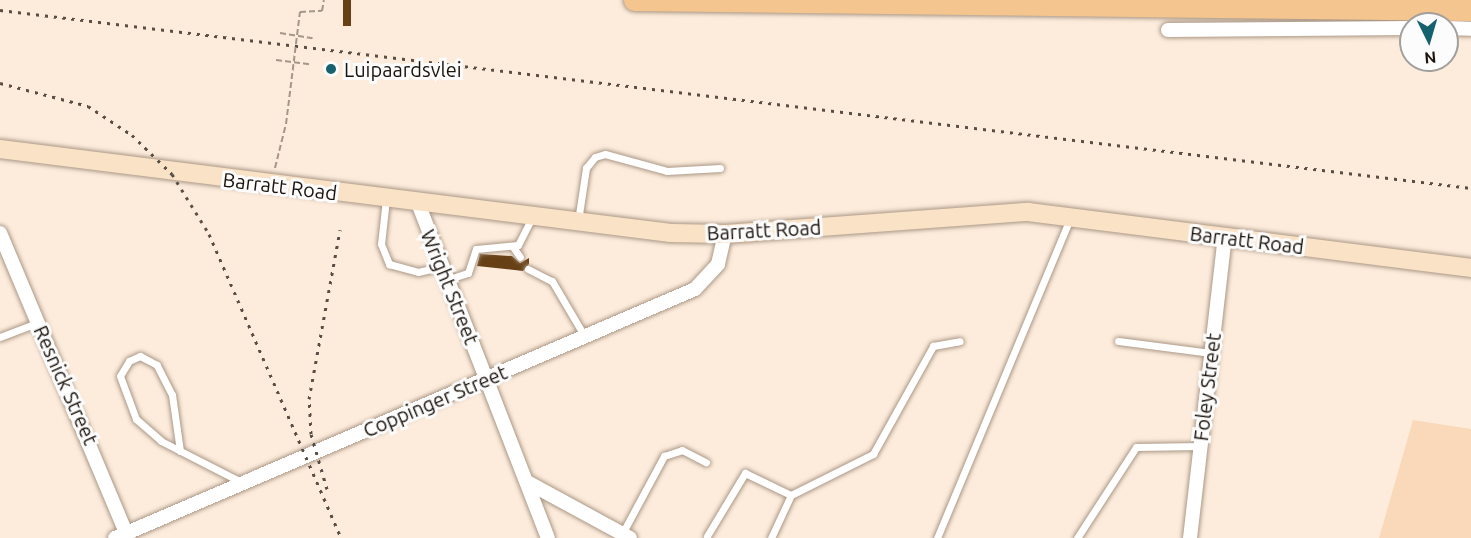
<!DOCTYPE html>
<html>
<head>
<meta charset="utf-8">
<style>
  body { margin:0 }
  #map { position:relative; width:1471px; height:538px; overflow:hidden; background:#fdecdc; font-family:Ubuntu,sans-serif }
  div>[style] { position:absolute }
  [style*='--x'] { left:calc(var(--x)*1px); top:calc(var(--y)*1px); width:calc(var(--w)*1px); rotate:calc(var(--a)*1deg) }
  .green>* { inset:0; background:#fad9ba }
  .building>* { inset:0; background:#674115; transform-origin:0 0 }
  .path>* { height:2px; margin-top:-1px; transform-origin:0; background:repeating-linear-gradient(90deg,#a3968a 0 6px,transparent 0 9px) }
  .roads { filter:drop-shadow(0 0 2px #ab9886) drop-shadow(0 0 2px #ab9886) }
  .lane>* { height:7px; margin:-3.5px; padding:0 3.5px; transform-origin:3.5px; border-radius:3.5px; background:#fff }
  .street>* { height:14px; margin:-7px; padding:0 7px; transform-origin:7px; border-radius:7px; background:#fff }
  .secondary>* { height:18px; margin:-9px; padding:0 9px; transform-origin:9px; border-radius:9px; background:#fae2c7 }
  .primary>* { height:21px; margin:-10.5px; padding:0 10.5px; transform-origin:10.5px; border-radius:10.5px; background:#f4c58f }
  .rail>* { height:3px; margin-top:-1.5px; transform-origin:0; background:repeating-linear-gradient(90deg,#584e45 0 3px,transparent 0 9px) }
  .path-bridge>* { height:2px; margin-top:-1px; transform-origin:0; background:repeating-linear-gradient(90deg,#a3968a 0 6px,transparent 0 9px) }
  .dots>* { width:16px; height:16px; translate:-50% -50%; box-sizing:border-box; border:3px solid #fcfcfc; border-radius:50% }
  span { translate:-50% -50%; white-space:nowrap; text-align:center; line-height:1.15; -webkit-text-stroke:6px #fcfcfc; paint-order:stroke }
  .poi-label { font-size:20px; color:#1b140d }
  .left { translate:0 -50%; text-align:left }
  .street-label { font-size:20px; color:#1b140d }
  .north { position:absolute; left:1399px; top:12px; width:60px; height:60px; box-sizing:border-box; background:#fcfcfc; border:2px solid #a29f9c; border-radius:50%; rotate:175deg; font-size:16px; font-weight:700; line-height:24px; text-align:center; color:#1b140d }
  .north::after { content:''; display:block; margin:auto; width:21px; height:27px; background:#16616e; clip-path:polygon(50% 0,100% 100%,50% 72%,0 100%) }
</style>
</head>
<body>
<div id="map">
  <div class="green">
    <i style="clip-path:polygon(1413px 420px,1471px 429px,1471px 538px,1379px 538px)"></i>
  </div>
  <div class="building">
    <i style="left:343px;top:0;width:8px;height:26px"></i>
    <i style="clip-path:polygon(480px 254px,512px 256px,520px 263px,529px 258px,529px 264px,523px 271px,477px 266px)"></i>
  </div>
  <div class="path">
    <i style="--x:300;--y:12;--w:22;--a:-3"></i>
    <i style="--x:322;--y:11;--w:11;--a:-80"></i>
    <i style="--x:280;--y:33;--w:33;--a:9"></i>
    <i style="--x:276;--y:60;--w:34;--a:7"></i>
    <i style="--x:275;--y:168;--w:45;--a:-76"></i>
  </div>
  <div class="roads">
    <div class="lane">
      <i style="--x:386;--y:199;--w:45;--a:96.3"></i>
      <i style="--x:381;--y:244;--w:22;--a:68"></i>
      <i style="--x:389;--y:264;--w:30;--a:15"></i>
      <i style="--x:418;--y:272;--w:23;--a:-13"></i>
      <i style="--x:578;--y:221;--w:54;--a:-81.4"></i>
      <i style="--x:586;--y:168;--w:14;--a:-51"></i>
      <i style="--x:595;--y:157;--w:10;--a:-17"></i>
      <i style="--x:605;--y:154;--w:64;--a:15.3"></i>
      <i style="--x:667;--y:171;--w:53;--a:-3.2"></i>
      <i style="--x:513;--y:247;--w:12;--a:55"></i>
      <i style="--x:528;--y:269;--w:27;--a:27"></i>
      <i style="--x:552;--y:281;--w:65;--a:59.5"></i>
      <i style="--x:446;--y:280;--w:23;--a:-18"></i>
      <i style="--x:468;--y:273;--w:25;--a:-72"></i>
      <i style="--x:476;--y:249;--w:42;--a:-5.4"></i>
      <i style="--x:518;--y:245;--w:31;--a:-63"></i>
      <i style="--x:0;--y:337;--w:42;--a:-21"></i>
      <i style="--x:1118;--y:341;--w:94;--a:7.4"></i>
      <i style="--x:180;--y:451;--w:57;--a:-98.1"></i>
      <i style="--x:172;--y:395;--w:34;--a:-117"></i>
      <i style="--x:157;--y:365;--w:19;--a:-152"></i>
      <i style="--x:140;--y:356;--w:12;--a:156"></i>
      <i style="--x:129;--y:361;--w:17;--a:121"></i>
      <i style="--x:120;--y:376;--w:46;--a:69.6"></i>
      <i style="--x:136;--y:419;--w:33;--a:41"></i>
      <i style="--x:161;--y:441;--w:92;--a:27.1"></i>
      <i style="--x:622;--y:534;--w:89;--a:-61.7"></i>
      <i style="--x:664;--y:456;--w:19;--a:-18"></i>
      <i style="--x:682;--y:450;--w:27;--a:27"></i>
      <i style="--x:707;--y:536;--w:74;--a:-58.9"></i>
      <i style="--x:745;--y:473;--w:51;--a:25.6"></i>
      <i style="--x:771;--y:538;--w:47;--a:-65.1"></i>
      <i style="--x:791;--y:495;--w:92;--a:-26.6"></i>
      <i style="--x:873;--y:454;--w:124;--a:-60.9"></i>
      <i style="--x:933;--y:346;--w:27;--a:-10"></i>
      <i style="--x:937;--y:538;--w:346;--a:-67.4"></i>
      <i style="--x:1077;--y:538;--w:108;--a:-57"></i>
      <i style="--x:1136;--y:447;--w:64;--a:-0.9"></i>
    </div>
    <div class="street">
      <i style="--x:1447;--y:28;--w:24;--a:2"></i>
      <i style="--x:1168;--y:30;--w:243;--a:-0.5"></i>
      <i style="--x:418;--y:203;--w:359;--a:68.8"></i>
      <i style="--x:0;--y:233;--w:331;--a:67.2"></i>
      <i style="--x:527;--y:482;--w:117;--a:28.5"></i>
      <i style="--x:115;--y:538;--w:631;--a:-23.23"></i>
      <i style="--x:695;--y:289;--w:34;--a:-47"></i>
      <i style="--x:718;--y:264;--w:31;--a:-77"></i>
      <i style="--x:1190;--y:538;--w:303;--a:-83.4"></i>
    </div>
    <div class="secondary">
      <i style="--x:0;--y:149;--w:676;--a:7.14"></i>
      <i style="--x:671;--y:233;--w:54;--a:1.1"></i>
      <i style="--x:725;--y:234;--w:304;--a:-4.2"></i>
      <i style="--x:1028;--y:212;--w:447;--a:7.2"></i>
    </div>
    <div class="primary">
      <i style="--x:634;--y:0;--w:837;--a:0.68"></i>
    </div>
  </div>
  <div class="rail">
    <i style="--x:0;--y:10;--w:1482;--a:6.9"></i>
    <i style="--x:0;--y:83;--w:91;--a:14.6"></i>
    <i style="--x:88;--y:106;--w:53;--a:33.4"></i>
    <i style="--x:132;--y:135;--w:56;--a:44.3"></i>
    <i style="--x:172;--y:174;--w:70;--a:58.3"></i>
    <i style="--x:209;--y:234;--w:331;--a:66.5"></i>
    <i style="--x:327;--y:489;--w:57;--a:-106.2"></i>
    <i style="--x:311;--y:434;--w:35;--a:-93"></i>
    <i style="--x:309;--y:399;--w:172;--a:-79.6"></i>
  </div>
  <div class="path-bridge">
    <i style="--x:286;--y:124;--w:113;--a:-82.9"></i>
  </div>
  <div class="dots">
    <i style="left:331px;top:69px;background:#16616e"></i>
  </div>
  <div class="poi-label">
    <span class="left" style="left:344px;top:69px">Luipaardsvlei</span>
  </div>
  <div class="street-label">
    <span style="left:280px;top:186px;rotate:7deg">Barratt Road</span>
    <span style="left:764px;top:230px;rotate:-3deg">Barratt Road</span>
    <span style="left:1247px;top:240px;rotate:7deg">Barratt Road</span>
    <span style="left:450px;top:287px;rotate:68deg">Wright Street</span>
    <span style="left:66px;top:385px;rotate:66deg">Resnick Street</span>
    <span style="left:1207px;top:387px;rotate:-83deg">Foley Street</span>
    <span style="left:435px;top:401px;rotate:-23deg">Coppinger Street</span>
  </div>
  <div class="north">N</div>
</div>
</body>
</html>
